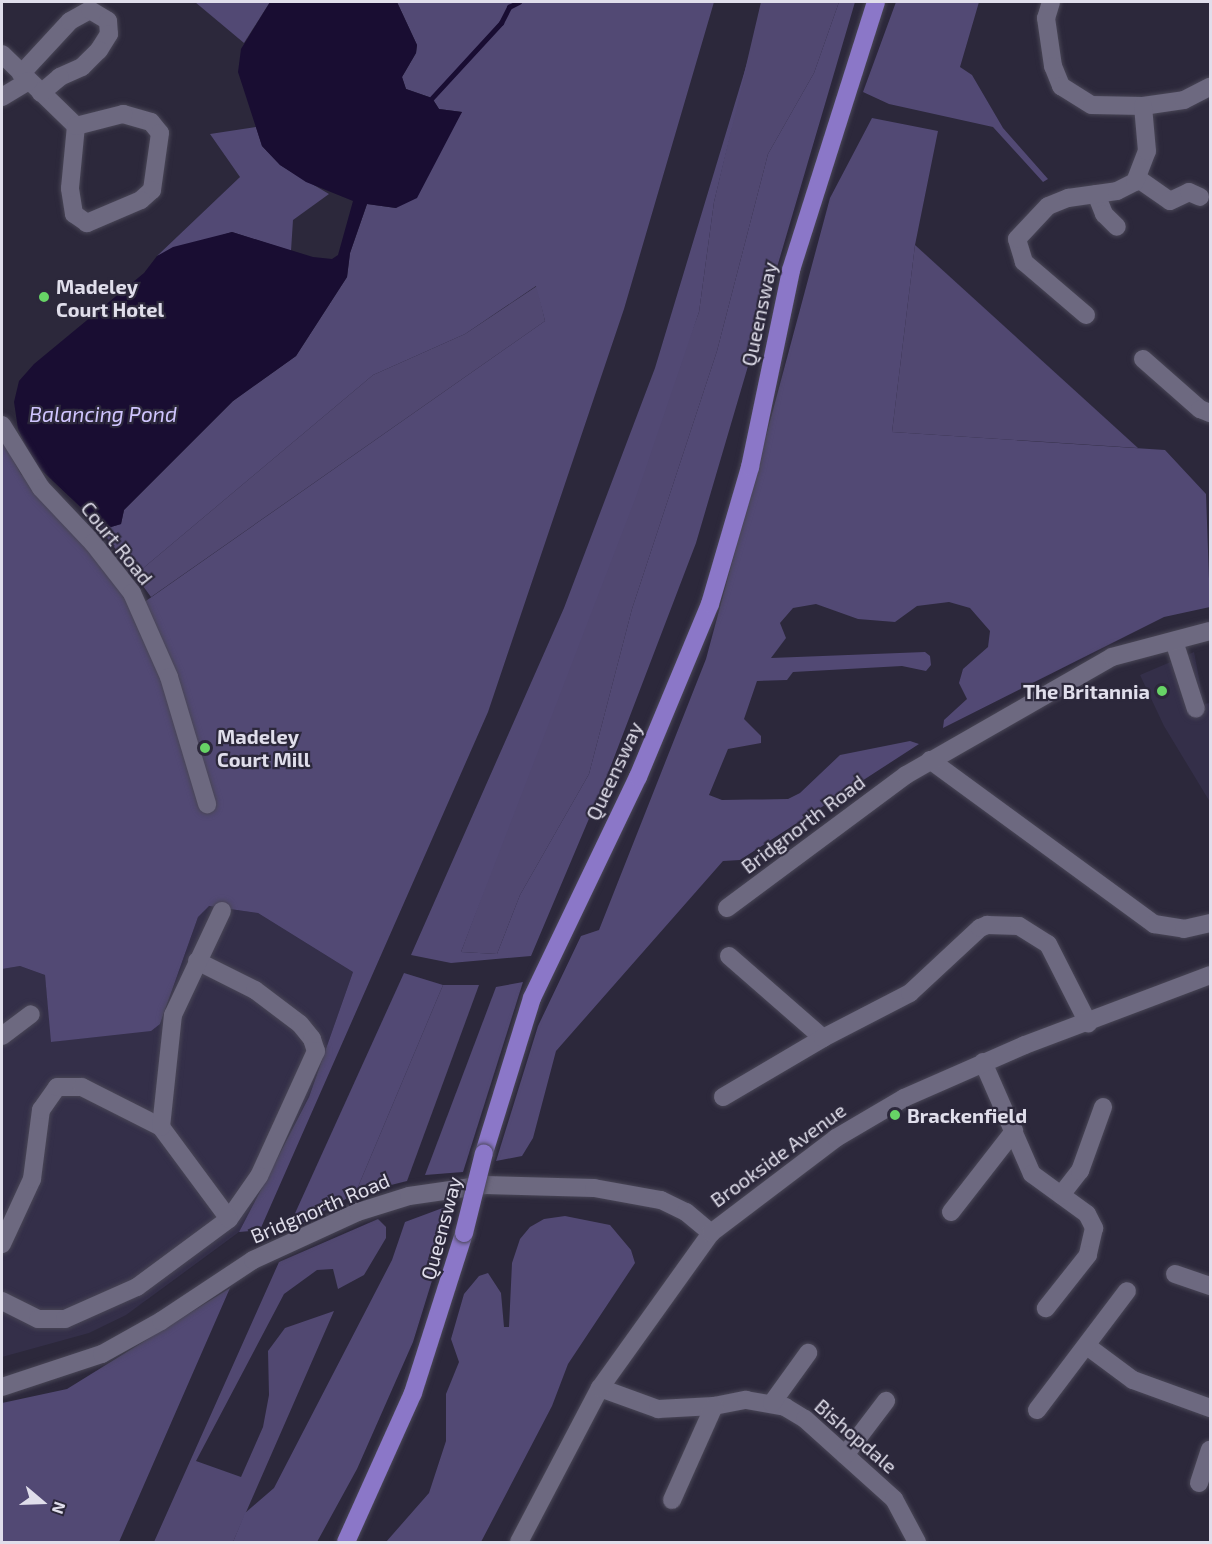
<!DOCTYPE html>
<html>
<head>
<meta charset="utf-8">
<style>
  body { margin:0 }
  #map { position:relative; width:1212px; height:1544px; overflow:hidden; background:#2c283b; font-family:"Exo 2",sans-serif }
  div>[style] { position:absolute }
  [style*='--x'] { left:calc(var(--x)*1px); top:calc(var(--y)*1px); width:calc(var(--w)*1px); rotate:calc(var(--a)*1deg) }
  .built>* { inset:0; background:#342f49 }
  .green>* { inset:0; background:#514871 }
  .forest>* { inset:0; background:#524974 }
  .water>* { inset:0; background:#190d32 }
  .stream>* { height:4.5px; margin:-2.25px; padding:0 2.25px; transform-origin:2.25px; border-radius:2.25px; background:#190d32 }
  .roads { filter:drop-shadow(0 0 2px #494656) drop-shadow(0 0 2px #494656) }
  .minor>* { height:18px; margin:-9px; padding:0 9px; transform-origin:9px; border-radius:9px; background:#6d6980 }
  .major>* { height:18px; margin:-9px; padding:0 9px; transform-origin:9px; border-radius:9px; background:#8b77c8 }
  .bridges { filter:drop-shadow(0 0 2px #494656) drop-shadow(0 0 2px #494656) }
  .major-bridge>* { height:18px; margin:-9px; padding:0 9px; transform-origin:9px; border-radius:9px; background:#8b77c8 }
  .dots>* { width:16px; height:16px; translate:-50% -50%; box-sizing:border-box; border:3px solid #2c283b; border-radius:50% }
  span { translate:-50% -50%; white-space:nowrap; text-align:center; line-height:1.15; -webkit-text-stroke:4.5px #2c283b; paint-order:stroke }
  .poi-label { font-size:20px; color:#e0deeb; font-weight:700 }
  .left { translate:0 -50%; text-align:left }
  .right { translate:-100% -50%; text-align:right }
  .street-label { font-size:20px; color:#e0deeb }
  .water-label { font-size:21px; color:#d0c5ff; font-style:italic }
  .frame { position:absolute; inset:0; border:3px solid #e0deeb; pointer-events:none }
  .north { position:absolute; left:12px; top:1472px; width:60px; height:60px; -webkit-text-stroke:4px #2c283b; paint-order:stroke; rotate:109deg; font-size:16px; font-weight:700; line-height:24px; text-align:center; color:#e0deeb }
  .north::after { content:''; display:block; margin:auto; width:21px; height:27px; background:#e0deeb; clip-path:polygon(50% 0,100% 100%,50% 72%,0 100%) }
</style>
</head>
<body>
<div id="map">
  <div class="built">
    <i style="clip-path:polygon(1194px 652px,1204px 704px,1210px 703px,1210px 802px,1164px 726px,1140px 675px)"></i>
    <i style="clip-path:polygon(208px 906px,258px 913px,353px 972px,309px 1097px,239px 1232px,126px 1315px,89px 1333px,2px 1357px,2px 969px,20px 966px,45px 975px,52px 1042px,160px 1024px,198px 917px)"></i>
  </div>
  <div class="green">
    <i style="clip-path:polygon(761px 2px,839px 2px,814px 73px,768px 154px,717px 351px,632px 609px,589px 774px,520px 895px,497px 954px,461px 952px,699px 312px,714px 202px)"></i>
    <i style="clip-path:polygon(915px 245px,1138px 448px,892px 432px)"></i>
    <i style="clip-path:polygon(537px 286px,545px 321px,151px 597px,135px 575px,373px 375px,465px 334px)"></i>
    <i style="clip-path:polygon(443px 985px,479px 985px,407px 1181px,355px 1194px)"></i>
    <i style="clip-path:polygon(378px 1219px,386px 1227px,386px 1238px,364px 1275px,338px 1289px,333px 1269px,317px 1270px,284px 1294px,196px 1461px,241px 1477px,263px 1427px,269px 1395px,268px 1351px,285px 1328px,334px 1311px,233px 1542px,154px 1542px,279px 1262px)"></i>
  </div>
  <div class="forest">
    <i style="clip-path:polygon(195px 2px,270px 2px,244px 43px)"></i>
    <i style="clip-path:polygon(397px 2px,714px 2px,624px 309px,488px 712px,260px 1230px,239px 1232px,309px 1097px,353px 972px,258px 913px,209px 906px,198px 917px,160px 1024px,151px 1031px,51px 1042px,45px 975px,20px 966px,2px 969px,2px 440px,21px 474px,92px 548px,133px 610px,545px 321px,536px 286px,465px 334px,373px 375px,135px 575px,93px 519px,111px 527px,121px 524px,124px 510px,233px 401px,296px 356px,347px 277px,350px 253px,367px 204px,396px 208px,462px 112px,439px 109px,432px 98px,406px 89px,402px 77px,416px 53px,417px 45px)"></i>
    <i style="clip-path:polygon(839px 2px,855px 2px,696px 543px,607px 776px,531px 956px,451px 963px,411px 955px,564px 608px,655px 368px,751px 50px,714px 202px,699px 312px,636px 497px,461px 952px,497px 954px,520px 895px,589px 774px,632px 609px,717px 351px,768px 154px,814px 73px)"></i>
    <i style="clip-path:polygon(896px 2px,979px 2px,960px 67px,972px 75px,1003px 128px,1048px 179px,1043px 182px,993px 127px,889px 104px,863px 92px)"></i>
    <i style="clip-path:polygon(872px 118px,938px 131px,915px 245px,892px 432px,1165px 450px,1206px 494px,1210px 607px,1164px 617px,943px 728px,944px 720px,967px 699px,959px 683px,963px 669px,988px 647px,990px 631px,970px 608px,949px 602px,917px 606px,895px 622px,858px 619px,816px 604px,793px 608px,780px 623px,786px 638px,771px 658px,925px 652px,930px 656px,931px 665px,926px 671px,902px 666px,793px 672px,787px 680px,757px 681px,744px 719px,761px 736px,761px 743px,728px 749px,709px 795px,722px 800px,788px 799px,800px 793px,840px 755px,910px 741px,919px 744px,740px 860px,723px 861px,556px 1051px,533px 1138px,522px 1156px,496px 1161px,538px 1026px,581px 936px,599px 930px,706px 659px,830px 198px)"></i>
    <i style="clip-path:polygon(256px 127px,262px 146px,280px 165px,329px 194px,293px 220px,291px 251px,232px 232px,157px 256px,240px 177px,210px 134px)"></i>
    <i style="clip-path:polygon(404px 973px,443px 985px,355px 1194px,287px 1231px)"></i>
    <i style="clip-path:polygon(523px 982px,463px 1172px,425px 1175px,496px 987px)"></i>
    <i style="clip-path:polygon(456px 1203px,413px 1342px,357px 1469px,317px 1542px,233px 1542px,245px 1513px,274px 1488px,392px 1260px,405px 1222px)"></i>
    <i style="clip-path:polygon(565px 1216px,610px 1225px,631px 1250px,635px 1263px,568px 1364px,552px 1406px,481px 1542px,386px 1542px,429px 1493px,446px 1441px,446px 1394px,459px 1362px,451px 1339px,464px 1294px,479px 1276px,488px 1273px,501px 1293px,504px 1327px,509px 1327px,512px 1263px,520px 1239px,530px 1227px,544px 1219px)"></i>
    <i style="clip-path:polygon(230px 1288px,119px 1542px,2px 1542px,2px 1403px,67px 1389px)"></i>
  </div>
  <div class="water">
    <i style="clip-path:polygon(270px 2px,397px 2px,417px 45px,416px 53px,402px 77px,406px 89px,432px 98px,439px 109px,462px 112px,417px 198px,396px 208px,367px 204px,350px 253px,347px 277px,296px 356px,233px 401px,124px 510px,121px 524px,111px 527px,93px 519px,34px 463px,18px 429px,14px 402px,19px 381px,34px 364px,144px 273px,157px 256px,173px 247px,232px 232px,313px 257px,332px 259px,338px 255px,353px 201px,306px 182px,280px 165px,262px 146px,238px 72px,241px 49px)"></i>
  </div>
  <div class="stream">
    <i style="--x:432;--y:98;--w:102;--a:-47.4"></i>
    <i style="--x:501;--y:23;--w:18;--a:-63"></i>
    <i style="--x:509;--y:7;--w:11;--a:-27"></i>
  </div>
  <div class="roads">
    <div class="minor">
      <i style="--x:1051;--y:2;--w:17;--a:107"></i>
      <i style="--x:1046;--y:18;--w:49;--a:81.7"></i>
      <i style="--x:1053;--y:66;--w:22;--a:68"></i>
      <i style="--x:1061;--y:86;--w:36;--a:32"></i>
      <i style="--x:1092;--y:105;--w:51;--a:1.1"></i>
      <i style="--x:1143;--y:106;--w:41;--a:-8.3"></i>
      <i style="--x:1184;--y:100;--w:29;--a:-27"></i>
      <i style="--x:2;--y:54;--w:103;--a:44.2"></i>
      <i style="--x:21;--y:74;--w:72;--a:-47.2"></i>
      <i style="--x:70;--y:21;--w:23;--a:-29"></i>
      <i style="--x:90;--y:10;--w:21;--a:31"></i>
      <i style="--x:108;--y:21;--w:13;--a:86"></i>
      <i style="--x:109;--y:34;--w:19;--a:122"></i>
      <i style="--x:99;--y:50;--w:24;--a:135"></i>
      <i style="--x:82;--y:67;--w:24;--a:156"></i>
      <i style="--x:60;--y:77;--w:25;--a:140"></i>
      <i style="--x:2;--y:97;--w:31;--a:-31"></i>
      <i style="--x:123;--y:114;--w:29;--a:16"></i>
      <i style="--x:151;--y:122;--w:14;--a:51"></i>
      <i style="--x:160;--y:133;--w:58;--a:98"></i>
      <i style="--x:152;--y:190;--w:15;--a:138"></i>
      <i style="--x:141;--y:200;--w:59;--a:156.9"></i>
      <i style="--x:87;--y:223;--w:16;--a:-145"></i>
      <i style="--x:74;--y:214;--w:26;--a:-99"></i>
      <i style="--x:70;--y:188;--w:62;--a:-84.5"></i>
      <i style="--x:76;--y:126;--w:49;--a:-14.3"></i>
      <i style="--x:1137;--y:178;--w:40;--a:34.9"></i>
      <i style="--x:1170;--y:201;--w:21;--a:-25"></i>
      <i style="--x:1189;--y:192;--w:12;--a:24"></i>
      <i style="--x:1096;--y:194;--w:22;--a:68"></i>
      <i style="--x:1104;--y:214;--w:18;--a:45"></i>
      <i style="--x:1086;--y:315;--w:82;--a:-139.5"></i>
      <i style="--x:1024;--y:262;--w:24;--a:-107"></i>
      <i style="--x:1017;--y:239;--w:45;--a:-46.8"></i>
      <i style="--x:1048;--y:206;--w:22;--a:-22"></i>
      <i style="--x:1068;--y:198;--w:49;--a:-8.1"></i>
      <i style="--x:1117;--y:191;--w:20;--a:-27"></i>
      <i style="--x:1135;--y:182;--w:33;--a:-69"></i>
      <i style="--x:1147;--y:151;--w:45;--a:-95.1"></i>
      <i style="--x:1143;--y:359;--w:76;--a:41.3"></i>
      <i style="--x:1200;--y:409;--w:11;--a:22"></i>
      <i style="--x:2;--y:425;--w:74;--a:58.2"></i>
      <i style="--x:41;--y:488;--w:76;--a:46.6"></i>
      <i style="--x:93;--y:543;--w:63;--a:52"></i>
      <i style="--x:132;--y:593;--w:92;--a:66.2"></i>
      <i style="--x:169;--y:677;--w:133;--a:73.3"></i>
      <i style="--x:1174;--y:641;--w:71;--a:72.1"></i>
      <i style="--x:930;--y:760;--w:278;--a:36.2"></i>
      <i style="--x:1154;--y:924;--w:30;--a:9"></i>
      <i style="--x:1184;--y:929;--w:27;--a:-13"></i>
      <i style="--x:727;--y:908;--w:223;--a:-36.6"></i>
      <i style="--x:906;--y:775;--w:237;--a:-29.8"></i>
      <i style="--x:1112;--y:657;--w:101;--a:-14.9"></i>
      <i style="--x:729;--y:956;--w:125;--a:41.1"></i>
      <i style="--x:197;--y:961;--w:65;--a:26.6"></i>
      <i style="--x:255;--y:990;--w:56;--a:37.1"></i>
      <i style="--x:300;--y:1024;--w:19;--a:51"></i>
      <i style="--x:312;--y:1039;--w:13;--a:72"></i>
      <i style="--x:316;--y:1051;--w:137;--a:114.5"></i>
      <i style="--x:259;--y:1176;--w:52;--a:124.9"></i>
      <i style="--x:2;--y:1036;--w:36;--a:-37"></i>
      <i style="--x:983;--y:1062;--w:122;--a:66.4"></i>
      <i style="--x:1032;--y:1174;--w:68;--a:36"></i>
      <i style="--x:1087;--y:1214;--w:16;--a:63"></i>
      <i style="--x:1094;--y:1228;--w:28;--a:103"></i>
      <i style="--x:1088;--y:1255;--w:68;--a:128.4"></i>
      <i style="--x:723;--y:1097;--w:116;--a:-30.5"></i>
      <i style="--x:823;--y:1038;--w:98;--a:-27.3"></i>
      <i style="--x:910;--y:993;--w:96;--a:-42.9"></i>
      <i style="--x:980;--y:928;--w:8;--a:-23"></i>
      <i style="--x:987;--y:925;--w:32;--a:2"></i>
      <i style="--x:1019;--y:926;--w:34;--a:32"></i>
      <i style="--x:1048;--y:944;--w:89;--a:63.1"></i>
      <i style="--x:1061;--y:1195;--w:31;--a:-52"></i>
      <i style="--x:1080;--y:1171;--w:68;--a:-70.2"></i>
      <i style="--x:951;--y:1212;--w:103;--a:-52.1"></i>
      <i style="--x:2;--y:1244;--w:72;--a:-65.2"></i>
      <i style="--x:32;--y:1179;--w:70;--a:-82.6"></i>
      <i style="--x:41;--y:1110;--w:28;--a:-55"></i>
      <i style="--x:57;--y:1087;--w:25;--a:0"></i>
      <i style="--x:82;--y:1087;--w:89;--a:26.9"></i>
      <i style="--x:1175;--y:1274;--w:37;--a:19"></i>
      <i style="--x:2;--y:1301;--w:40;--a:26.6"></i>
      <i style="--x:38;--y:1319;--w:27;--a:0"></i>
      <i style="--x:65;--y:1319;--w:79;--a:-24"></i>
      <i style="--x:137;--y:1287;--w:114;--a:-36.5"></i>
      <i style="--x:229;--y:1219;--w:114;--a:-126.5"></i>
      <i style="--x:161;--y:1127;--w:113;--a:-83.9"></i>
      <i style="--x:173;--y:1015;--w:115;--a:-64.8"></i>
      <i style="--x:1087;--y:1346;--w:57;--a:36.5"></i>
      <i style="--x:1133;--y:1380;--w:82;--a:20"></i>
      <i style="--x:2;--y:1387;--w:105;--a:-18.3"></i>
      <i style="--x:102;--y:1354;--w:68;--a:-29.2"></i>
      <i style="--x:161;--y:1321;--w:110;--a:-33.5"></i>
      <i style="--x:253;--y:1260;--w:115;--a:-24.6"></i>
      <i style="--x:358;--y:1212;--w:53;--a:-17.4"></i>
      <i style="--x:409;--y:1196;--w:77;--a:-8.2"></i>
      <i style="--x:485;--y:1185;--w:109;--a:1.6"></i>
      <i style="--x:594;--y:1188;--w:68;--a:10.2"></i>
      <i style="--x:661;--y:1200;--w:28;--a:26"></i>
      <i style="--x:686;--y:1212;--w:33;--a:40"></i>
      <i style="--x:600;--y:1388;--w:62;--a:19.9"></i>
      <i style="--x:658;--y:1409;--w:56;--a:-3.1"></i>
      <i style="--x:714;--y:1406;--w:33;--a:-11"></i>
      <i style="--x:746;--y:1400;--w:40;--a:10"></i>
      <i style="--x:785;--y:1407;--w:23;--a:31"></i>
      <i style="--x:805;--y:1419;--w:120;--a:42"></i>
      <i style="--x:894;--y:1499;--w:49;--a:61.9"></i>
      <i style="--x:772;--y:1403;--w:62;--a:-54.2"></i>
      <i style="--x:1037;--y:1410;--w:149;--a:-52.9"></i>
      <i style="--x:845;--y:1455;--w:68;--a:-52.8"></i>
      <i style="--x:1199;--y:1483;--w:35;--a:-72"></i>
      <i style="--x:672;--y:1500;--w:103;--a:-65.9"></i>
      <i style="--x:519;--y:1542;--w:174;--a:-62.3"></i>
      <i style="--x:600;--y:1388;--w:191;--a:-54.4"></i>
      <i style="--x:711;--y:1233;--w:157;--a:-37.2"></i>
      <i style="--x:836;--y:1138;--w:79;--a:-30.5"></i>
      <i style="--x:904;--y:1098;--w:132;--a:-23.7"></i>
      <i style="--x:1025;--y:1045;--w:198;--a:-20.7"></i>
    </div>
    <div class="major">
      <i style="--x:484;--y:1153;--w:162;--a:-72.8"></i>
      <i style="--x:532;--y:998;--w:245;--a:-64.4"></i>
      <i style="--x:638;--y:777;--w:187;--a:-67.4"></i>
      <i style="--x:710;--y:604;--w:143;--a:-73.7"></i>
      <i style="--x:750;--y:467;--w:201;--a:-78.2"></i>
      <i style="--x:791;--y:270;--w:281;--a:-72.4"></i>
      <i style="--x:346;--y:1542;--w:163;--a:-65.8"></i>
      <i style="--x:413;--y:1393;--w:168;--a:-72.3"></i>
    </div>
  </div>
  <div class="bridges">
    <div class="major-bridge">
      <i style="--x:464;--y:1233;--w:82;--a:-76"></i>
    </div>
  </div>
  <div class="dots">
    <i style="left:44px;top:297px;background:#67d466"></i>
    <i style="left:1162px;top:691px;background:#67d466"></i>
    <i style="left:205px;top:748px;background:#67d466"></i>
    <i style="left:895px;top:1115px;background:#67d466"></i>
  </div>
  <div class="poi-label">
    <span class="left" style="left:56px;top:298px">Madeley<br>Court Hotel</span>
    <span class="right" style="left:1150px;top:691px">The Britannia</span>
    <span class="left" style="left:217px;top:748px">Madeley<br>Court Mill</span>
    <span class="left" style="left:907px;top:1115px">Brackenfield</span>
  </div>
  <div class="street-label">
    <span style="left:759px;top:314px;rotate:-78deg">Queensway</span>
    <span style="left:117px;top:543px;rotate:51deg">Court Road</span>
    <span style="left:614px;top:771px;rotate:-65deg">Queensway</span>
    <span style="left:803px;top:824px;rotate:-37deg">Bridgnorth Road</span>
    <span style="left:778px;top:1155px;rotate:-36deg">Brookside Avenue</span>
    <span style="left:320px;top:1208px;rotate:-23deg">Bridgnorth Road</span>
    <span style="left:441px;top:1228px;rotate:-75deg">Queensway</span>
    <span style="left:856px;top:1436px;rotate:41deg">Bishopdale</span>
  </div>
  <div class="water-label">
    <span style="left:103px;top:414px">Balancing Pond</span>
  </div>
  <div class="frame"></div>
  <div class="north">N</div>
</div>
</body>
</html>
